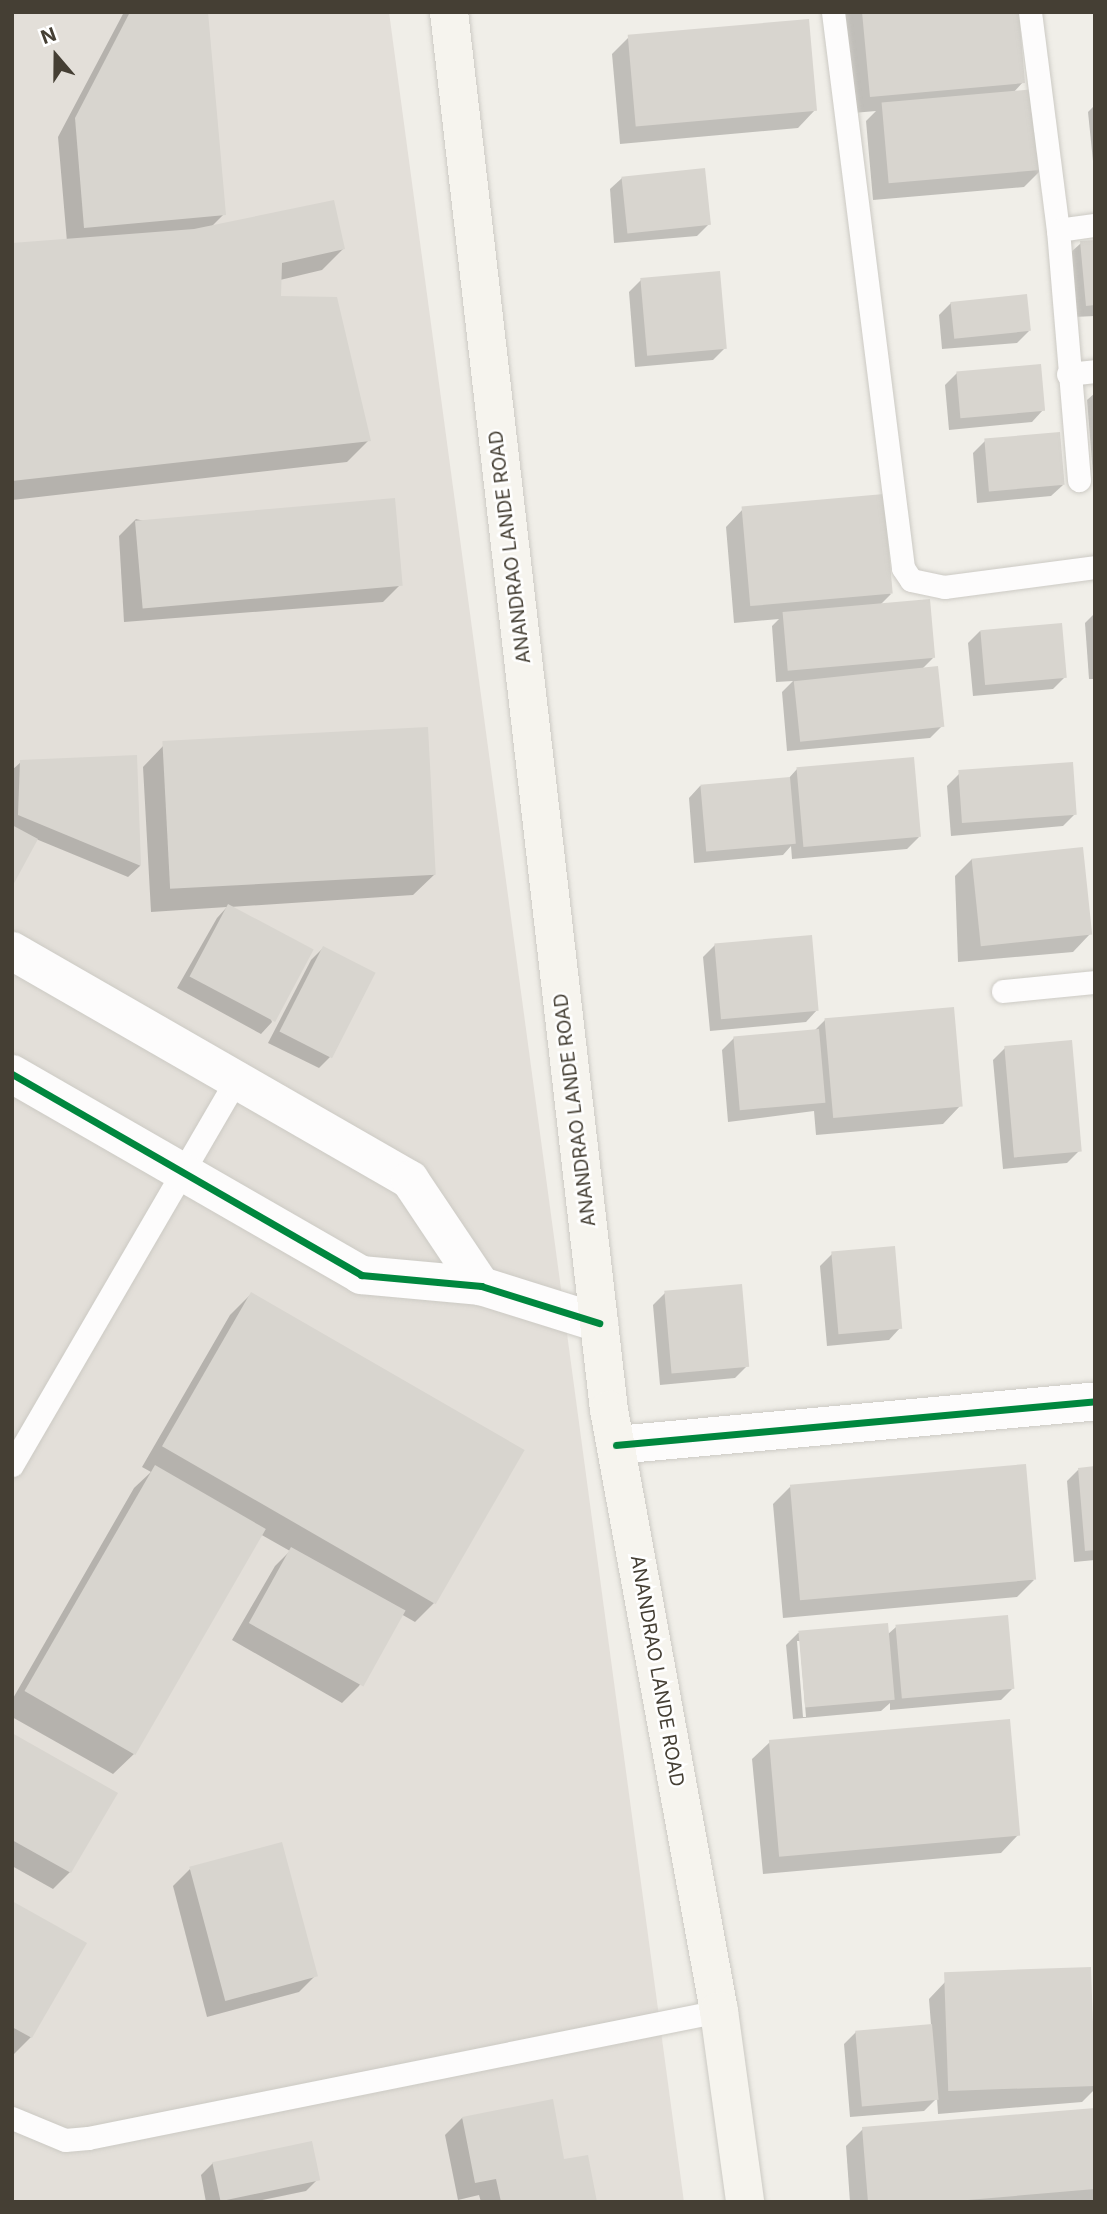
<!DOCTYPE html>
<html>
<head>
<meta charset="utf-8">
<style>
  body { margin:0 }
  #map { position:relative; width:1107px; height:2214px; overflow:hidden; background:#f0eee8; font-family:Inter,sans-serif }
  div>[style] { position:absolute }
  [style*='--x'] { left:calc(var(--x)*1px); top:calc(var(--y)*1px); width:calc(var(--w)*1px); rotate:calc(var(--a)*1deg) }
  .industrial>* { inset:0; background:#e3dfd9 }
  .shadow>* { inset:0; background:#0003 }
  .building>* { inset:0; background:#d8d5cf; transform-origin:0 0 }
  .roads { filter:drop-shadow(0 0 2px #cccac4) drop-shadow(0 0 2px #cccac4) }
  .service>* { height:23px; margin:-11.5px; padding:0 11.5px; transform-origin:11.5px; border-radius:11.5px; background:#fdfcfc }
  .minor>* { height:38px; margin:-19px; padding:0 19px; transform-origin:19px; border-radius:19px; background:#fdfcfc }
  .tertiary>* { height:38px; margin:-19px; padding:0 19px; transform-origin:19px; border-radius:19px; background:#fdfcfc }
  .secondary>* { height:38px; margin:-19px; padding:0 19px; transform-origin:19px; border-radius:19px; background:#f6f4ee }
  .cycleway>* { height:7px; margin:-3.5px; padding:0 3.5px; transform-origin:3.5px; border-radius:3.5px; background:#00873e }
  span { translate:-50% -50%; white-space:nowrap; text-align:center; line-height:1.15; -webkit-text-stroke:5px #fff; paint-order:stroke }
  .street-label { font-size:19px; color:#453f34 }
  .frame { position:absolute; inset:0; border:14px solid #453f34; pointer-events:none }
  .north { position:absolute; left:21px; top:21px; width:70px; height:70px; -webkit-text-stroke:5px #fff; paint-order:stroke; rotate:340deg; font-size:19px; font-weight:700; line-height:28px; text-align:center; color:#453f34 }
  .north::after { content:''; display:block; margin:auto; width:24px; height:32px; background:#453f34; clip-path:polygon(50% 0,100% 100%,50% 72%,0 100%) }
</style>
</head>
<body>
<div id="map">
  <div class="industrial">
    <i style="clip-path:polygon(12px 12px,389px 12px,684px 2202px,12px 2202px)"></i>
  </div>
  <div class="shadow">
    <i style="clip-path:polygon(124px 12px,206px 12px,224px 214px,211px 227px,343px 249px,322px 270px,280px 280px,279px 298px,369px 440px,347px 462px,12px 500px,12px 247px,67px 242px,58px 137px)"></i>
    <i style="clip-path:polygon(844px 12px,1017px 12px,1023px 82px,1013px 93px,1041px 170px,1024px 187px,873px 200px,866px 121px,876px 111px,853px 113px)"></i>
    <i style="clip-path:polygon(629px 37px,815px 110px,798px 128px,620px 144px,612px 54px)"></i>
    <i style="clip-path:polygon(1095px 105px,1095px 181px,1088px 112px)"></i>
    <i style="clip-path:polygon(622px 178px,709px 224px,697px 236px,614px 243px,610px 189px)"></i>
    <i style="clip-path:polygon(1095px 241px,1095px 316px,1074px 317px,1069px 254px,1081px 243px)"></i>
    <i style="clip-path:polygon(641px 280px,725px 348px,713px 360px,635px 367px,629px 292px)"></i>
    <i style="clip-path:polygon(951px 303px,1029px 331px,1017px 343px,942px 349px,939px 315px)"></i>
    <i style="clip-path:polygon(957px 373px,1043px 410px,1032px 422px,949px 430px,945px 385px)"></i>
    <i style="clip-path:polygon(1095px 393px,1095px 487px,1094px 487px,1087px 400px)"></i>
    <i style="clip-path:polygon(985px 441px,1063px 485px,1051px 496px,977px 503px,973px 453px)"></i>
    <i style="clip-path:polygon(743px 509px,891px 594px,879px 606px,933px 658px,922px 669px,942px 726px,930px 738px,787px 751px,782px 692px,793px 681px,776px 682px,772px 626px,779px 619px,734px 623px,726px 527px)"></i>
    <i style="clip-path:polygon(136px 519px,400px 585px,383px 602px,124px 622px,119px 536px)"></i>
    <i style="clip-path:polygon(1095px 613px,1095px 679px,1089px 679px,1085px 623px)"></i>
    <i style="clip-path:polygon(980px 631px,1065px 677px,1053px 689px,973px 696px,968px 643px)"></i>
    <i style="clip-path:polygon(164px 745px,435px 874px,413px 895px,230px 907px,272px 1022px,261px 1034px,177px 988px,217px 918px,227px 907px,151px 912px,143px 767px)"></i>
    <i style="clip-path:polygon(135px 757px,140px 866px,128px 877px,36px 839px,12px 884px,12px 770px,21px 762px)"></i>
    <i style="clip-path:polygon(797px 769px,919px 837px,907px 849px,792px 859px,791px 846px,783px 855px,694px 863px,689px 798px,700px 786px,788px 779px)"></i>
    <i style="clip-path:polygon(959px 774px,1075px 814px,1063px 826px,951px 836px,947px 786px)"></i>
    <i style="clip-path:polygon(972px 859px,1090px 934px,1073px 952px,958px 962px,955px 876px)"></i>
    <i style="clip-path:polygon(715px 945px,817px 1010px,806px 1022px,710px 1031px,703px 957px)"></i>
    <i style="clip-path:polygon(323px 948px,331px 1056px,319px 1068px,268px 1043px,311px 960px)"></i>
    <i style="clip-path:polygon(825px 1020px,960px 1106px,943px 1124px,816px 1135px,814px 1111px,728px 1122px,722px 1050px,734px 1038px,814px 1031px)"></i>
    <i style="clip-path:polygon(1005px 1048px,1079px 1151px,1067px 1163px,1003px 1169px,993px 1060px)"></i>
    <i style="clip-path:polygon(832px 1254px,900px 1328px,889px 1340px,827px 1346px,820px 1266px)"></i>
    <i style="clip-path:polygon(665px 1293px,747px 1366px,735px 1378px,660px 1385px,653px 1305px)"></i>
    <i style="clip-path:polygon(251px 1294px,436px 1601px,415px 1622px,401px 1614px,359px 1686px,342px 1703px,232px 1640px,275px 1566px,290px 1551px,260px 1534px,135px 1753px,113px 1774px,12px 1717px,12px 1700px,134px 1488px,151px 1472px,142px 1467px,230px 1315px)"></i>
    <i style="clip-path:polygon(1095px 1468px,1095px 1560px,1074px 1562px,1067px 1481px,1078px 1470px)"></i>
    <i style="clip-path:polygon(790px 1487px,1034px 1580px,1017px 1597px,783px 1618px,773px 1504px)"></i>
    <i style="clip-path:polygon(evenodd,896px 1627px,1013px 1688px,1001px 1700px,890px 1710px,890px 1703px,881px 1711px,793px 1719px,786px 1645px,798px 1633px,887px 1635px,896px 1627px,797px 1641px,800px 1641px,806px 1717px,803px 1717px,797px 1641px)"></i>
    <i style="clip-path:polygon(12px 1735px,70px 1872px,53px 1889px,12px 1866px)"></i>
    <i style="clip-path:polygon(770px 1742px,1018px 1835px,1001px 1853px,763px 1874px,752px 1759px)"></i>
    <i style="clip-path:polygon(190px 1869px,316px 1975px,299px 1992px,207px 2017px,173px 1886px)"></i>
    <i style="clip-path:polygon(12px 1903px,31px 2037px,14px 2054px,12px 2053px)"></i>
    <i style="clip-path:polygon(1090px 1969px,1095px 2089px,1082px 2102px,938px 2114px,937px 2098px,924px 2111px,850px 2117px,844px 2044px,856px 2032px,931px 2025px,929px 1999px,946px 1981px)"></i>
    <i style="clip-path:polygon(1095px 2109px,1095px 2202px,850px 2202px,846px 2146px,863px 2129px)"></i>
    <i style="clip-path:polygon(462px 2118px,596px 2202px,481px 2202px,479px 2195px,458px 2200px,445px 2135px)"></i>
    <i style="clip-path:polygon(213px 2163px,318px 2179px,306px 2191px,253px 2202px,206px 2202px,201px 2175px)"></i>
  </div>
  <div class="building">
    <i style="clip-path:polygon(130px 12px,208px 12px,226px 215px,84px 228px,75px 118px)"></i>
    <i style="clip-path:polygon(862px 12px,1019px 12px,1025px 83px,870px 97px)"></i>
    <i style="left:809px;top:19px;width:92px;height:182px;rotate:85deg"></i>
    <i style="left:1036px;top:89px;width:81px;height:155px;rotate:85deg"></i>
    <i style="left:705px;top:168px;width:57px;height:84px;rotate:84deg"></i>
    <i style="clip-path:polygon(334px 200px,345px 249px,282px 263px,281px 296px,337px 297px,371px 441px,12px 481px,12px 243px,194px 229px)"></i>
    <i style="clip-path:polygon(1095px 240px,1095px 305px,1086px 306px,1080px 241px)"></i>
    <i style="left:720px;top:271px;width:78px;height:80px;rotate:85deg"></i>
    <i style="left:1027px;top:294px;width:37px;height:77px;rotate:84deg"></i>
    <i style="left:1041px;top:364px;width:47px;height:85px;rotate:85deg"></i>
    <i style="left:1060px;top:432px;width:53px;height:76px;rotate:85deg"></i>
    <i style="left:884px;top:494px;width:100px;height:143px;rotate:85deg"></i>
    <i style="left:395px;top:498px;width:88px;height:261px;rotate:85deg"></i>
    <i style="left:930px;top:599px;width:59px;height:148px;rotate:85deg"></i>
    <i style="left:1062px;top:623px;width:55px;height:82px;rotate:85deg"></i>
    <i style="left:938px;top:666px;width:61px;height:145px;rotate:84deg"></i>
    <i style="left:428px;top:727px;width:148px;height:266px;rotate:87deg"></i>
    <i style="clip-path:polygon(137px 755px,141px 866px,18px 815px,20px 760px)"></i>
    <i style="left:914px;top:757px;width:80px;height:118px;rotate:85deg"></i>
    <i style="left:1073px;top:762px;width:53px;height:115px;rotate:86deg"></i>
    <i style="left:790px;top:777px;width:67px;height:90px;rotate:85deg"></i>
    <i style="clip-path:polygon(12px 825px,38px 839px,12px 887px)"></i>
    <i style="left:1083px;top:847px;width:88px;height:112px;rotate:84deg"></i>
    <i style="left:228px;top:904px;width:97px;height:82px;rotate:28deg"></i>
    <i style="left:812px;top:935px;width:76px;height:98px;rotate:85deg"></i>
    <i style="left:323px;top:946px;width:59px;height:96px;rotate:27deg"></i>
    <i style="left:954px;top:1007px;width:100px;height:130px;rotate:85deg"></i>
    <i style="left:819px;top:1029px;width:74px;height:86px;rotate:85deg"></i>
    <i style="left:1072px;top:1040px;width:112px;height:68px;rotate:85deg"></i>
    <i style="left:895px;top:1246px;width:83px;height:64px;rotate:85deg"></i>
    <i style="left:742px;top:1284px;width:83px;height:78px;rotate:85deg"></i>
    <i style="left:251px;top:1292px;width:316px;height:178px;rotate:30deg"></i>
    <i style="left:1026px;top:1464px;width:116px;height:237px;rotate:85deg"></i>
    <i style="left:155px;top:1465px;width:128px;height:261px;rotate:30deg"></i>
    <i style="clip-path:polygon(1095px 1466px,1095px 1550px,1085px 1551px,1078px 1468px)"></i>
    <i style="left:291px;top:1547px;width:131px;height:87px;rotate:29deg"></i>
    <i style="left:1008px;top:1615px;width:74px;height:113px;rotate:85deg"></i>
    <i style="left:888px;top:1623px;width:77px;height:90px;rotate:85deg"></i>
    <i style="left:1010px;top:1719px;width:117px;height:242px;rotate:85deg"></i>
    <i style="clip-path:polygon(12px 1733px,118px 1793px,71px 1873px,12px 1840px)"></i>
    <i style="left:282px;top:1842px;width:139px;height:96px;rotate:75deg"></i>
    <i style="clip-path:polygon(12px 1901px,87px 1943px,32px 2038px,12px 2027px)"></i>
    <i style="left:1091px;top:1967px;width:119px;height:147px;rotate:88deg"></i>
    <i style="left:932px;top:2024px;width:76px;height:77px;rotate:85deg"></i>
    <i style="clip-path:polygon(553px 2099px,564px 2159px,588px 2155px,597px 2202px,501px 2202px,496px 2179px,475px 2183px,462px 2117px)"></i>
    <i style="clip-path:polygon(1095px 2108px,1095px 2189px,945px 2202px,868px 2202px,862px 2127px)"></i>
    <i style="left:312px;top:2141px;width:40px;height:102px;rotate:78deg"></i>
  </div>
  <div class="roads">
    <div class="service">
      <i style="--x:833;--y:12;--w:560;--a:82.82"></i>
      <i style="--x:903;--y:568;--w:14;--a:56"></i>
      <i style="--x:911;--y:580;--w:34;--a:12"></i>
      <i style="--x:944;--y:587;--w:152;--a:-7.5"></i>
      <i style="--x:1030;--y:12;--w:220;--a:82.7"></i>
      <i style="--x:1058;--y:230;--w:251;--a:85.2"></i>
      <i style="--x:1058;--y:230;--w:37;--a:-8"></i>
      <i style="--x:1068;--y:374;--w:27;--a:-6"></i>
      <i style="--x:1003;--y:991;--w:92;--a:-5.6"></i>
      <i style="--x:12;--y:1465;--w:445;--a:-59.8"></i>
      <i style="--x:12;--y:2118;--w:57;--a:22.5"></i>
      <i style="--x:65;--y:2140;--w:23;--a:-5"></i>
      <i style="--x:88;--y:2138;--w:644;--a:-11.38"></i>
    </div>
    <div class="minor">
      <i style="--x:616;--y:1445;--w:481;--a:-5.2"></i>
    </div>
    <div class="tertiary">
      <i style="--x:12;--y:951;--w:459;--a:29.9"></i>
      <i style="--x:410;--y:1180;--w:128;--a:56.2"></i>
      <i style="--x:12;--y:1074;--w:403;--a:29.9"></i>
      <i style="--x:361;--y:1275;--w:121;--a:5.2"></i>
      <i style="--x:481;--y:1286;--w:124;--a:17.4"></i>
    </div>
    <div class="secondary">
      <i style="--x:449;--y:12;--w:1407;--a:83.47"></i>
      <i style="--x:609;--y:1410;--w:611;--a:79.63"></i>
      <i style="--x:719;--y:2011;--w:193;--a:82.2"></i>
    </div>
  </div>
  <div class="cycleway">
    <i style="--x:12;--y:1074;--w:403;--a:29.9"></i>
    <i style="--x:361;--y:1275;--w:121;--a:5.2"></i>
    <i style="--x:481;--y:1286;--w:124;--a:17.4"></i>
    <i style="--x:616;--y:1445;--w:481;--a:-5.2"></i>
  </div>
  <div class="street-label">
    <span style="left:510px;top:547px;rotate:-97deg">ANANDRAO LANDE ROAD</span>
    <span style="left:575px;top:1110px;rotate:-97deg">ANANDRAO LANDE ROAD</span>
    <span style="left:657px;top:1671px;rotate:80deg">ANANDRAO LANDE ROAD</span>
  </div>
  <div class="frame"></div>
  <div class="north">N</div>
</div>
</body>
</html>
